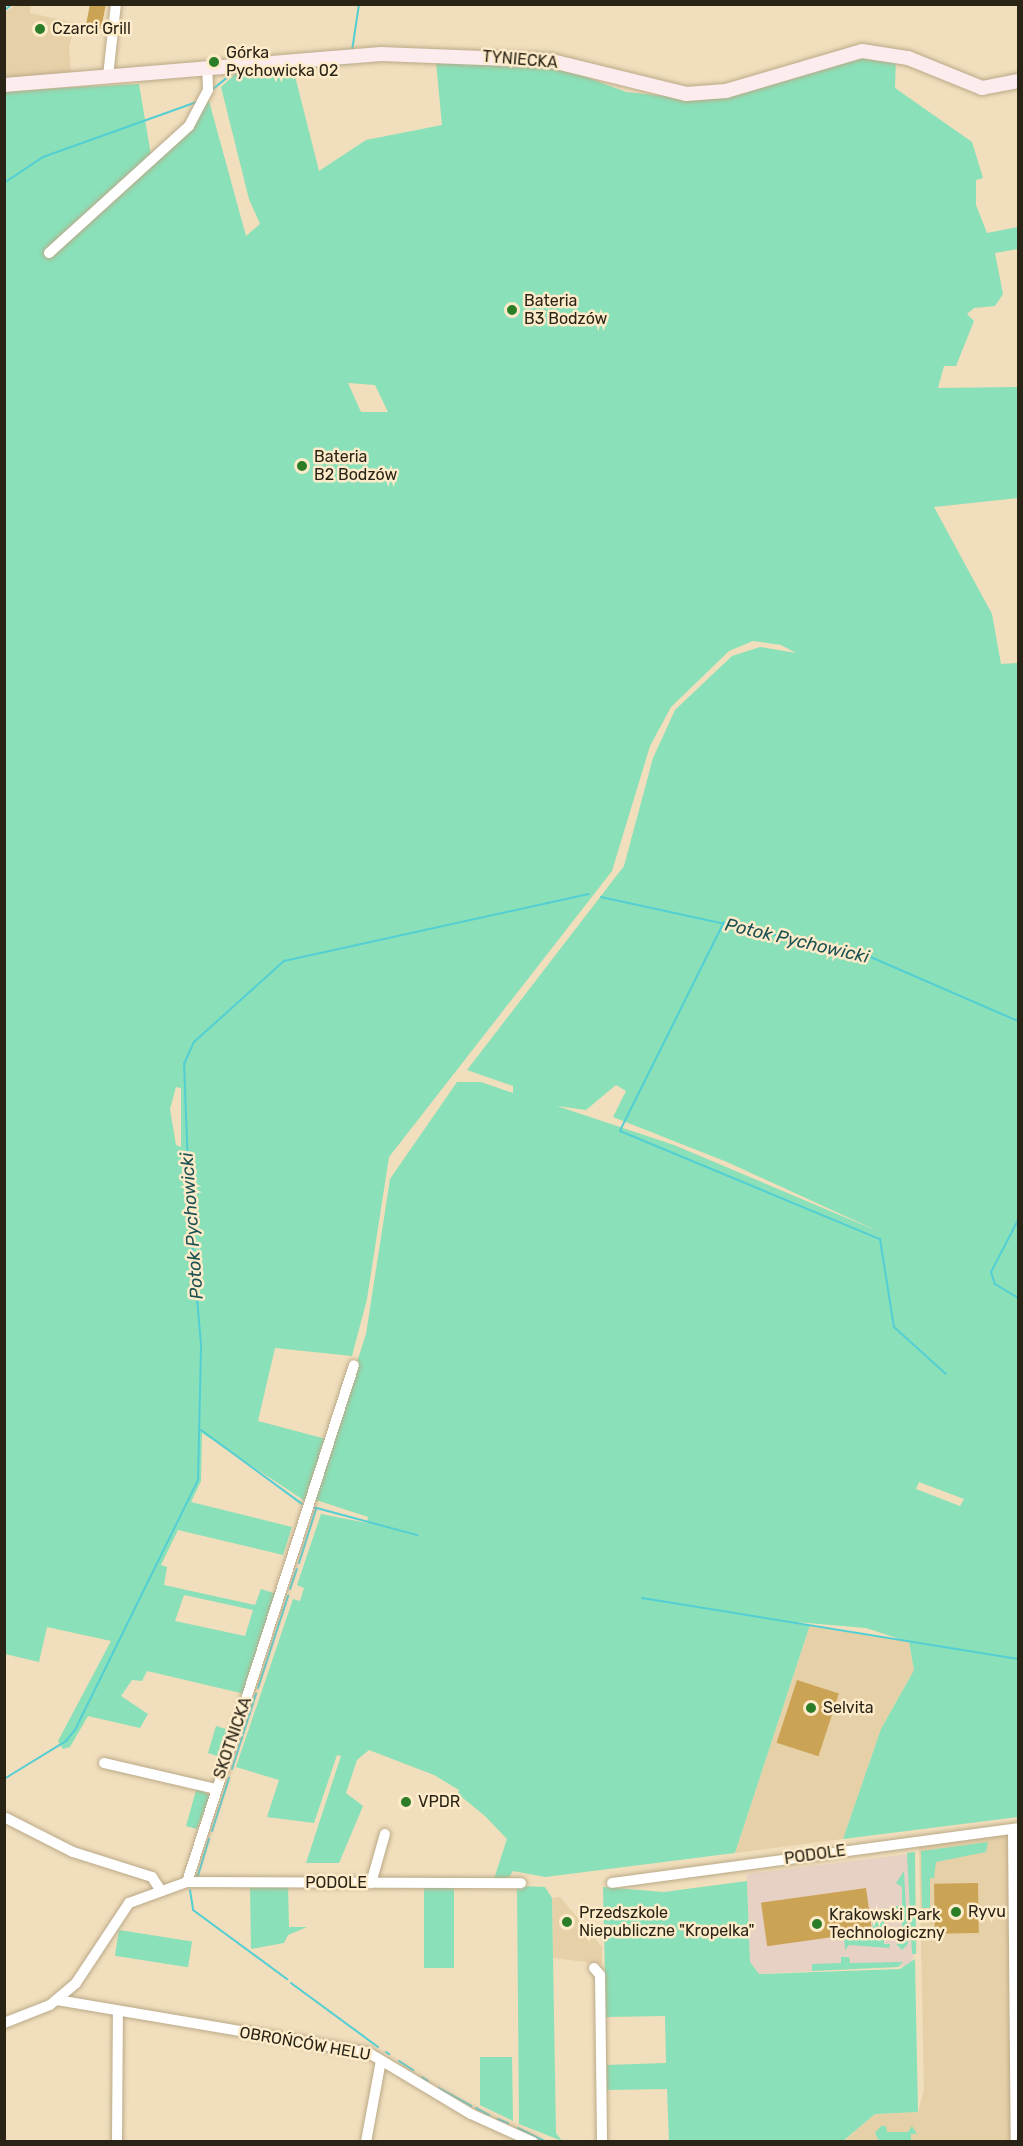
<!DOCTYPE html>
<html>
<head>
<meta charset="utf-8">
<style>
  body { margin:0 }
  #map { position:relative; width:1023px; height:2146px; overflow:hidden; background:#f0debc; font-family:Rubik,sans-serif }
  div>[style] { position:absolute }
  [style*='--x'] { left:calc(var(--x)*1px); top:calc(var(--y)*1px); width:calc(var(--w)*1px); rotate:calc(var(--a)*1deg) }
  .built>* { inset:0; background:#e6d0a8 }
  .industrial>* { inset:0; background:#e7d1c4 }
  .green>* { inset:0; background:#8ae0b8; transform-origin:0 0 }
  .stream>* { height:2px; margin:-1px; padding:0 1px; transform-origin:1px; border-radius:1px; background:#53cfd3 }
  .building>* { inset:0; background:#cba354; transform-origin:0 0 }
  .roads { filter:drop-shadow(0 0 2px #baa988) drop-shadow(0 0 2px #baa988) }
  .street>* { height:10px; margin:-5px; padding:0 5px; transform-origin:5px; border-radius:5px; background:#fff }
  .secondary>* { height:14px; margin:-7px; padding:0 7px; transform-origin:7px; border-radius:7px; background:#fceced }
  .dots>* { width:16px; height:16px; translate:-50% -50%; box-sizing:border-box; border:3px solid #fdebc9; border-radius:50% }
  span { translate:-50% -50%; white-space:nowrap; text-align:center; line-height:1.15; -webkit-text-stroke:5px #fdebc9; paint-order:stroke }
  .poi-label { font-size:16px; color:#2a2417 }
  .left { translate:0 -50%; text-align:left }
  .street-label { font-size:16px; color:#2a2417 }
  .water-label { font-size:18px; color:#1b5153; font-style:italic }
  .frame { position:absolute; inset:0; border:6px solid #2a2417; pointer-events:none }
</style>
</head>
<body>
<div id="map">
  <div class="built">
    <i style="clip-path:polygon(17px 5px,31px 5px,30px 13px,76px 23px,69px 47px,71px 72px,5px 78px,4px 13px)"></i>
    <i style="clip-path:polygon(810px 1626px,909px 1641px,914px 1670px,881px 1729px,843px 1839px,735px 1853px)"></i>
    <i style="clip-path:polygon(1018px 1832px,1018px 2141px,843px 2142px,875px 2114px,918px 2112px,924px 2090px,919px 1844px)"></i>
    <i style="clip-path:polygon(560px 1897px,602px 1947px,602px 1964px,553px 1958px,552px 1898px)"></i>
  </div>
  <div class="industrial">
    <i style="clip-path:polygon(910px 1854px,917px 1947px,910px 1966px,759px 1974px,750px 1963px,747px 1874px)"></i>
  </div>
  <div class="green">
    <i style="clip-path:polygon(evenodd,860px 56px,896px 59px,895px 88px,972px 142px,983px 178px,976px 180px,976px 205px,987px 233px,1018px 227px,1018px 249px,995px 253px,1003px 294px,995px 306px,974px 308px,967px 314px,974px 321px,956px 366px,944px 366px,938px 388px,1018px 387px,1018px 498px,934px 507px,992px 614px,1001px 664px,1018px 663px,1018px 1817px,843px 1839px,881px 1729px,914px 1670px,909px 1642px,866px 1628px,796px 1622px,810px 1625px,735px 1853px,545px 1877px,513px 1871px,509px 1877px,494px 1879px,507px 1839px,485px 1816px,458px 1794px,459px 1790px,434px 1775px,369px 1750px,357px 1760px,346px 1793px,363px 1806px,339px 1863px,306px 1863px,341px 1756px,337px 1755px,314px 1823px,267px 1817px,279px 1780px,236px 1767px,293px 1599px,300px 1601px,304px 1588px,297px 1585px,321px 1514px,367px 1523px,368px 1517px,313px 1499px,366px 1334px,390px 1179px,457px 1082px,481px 1082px,513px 1093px,513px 1086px,467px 1070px,624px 866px,653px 758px,675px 710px,732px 656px,760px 647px,796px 653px,781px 645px,753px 641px,729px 651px,671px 707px,650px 746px,612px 871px,389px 1157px,367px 1299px,352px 1356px,275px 1348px,258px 1421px,326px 1439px,305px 1501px,202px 1433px,201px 1481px,191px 1502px,292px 1527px,283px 1555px,178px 1530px,161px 1565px,167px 1567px,164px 1585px,255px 1605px,261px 1589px,277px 1594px,245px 1694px,147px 1671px,142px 1681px,132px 1680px,121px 1696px,148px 1714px,140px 1728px,88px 1716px,70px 1747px,63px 1749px,58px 1741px,111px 1641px,47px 1627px,39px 1662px,5px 1654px,5px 91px,139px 84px,151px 155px,209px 101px,246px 236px,260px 224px,249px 199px,221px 87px,242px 68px,292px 64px,319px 171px,366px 140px,442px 125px,436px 62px,560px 67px,626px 92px,692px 99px,860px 56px,348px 383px,375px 385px,388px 412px,361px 412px,348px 383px,860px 56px,616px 1085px,626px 1091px,613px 1117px,727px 1162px,880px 1232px,674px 1145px,557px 1106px,586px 1110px,616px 1085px,860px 56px,176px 1087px,181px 1088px,181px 1147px,176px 1145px,170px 1109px,176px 1087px,860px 56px,919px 1482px,964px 1499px,960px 1506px,916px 1489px,919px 1482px,860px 56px,184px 1595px,253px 1610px,245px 1636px,175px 1621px,184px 1595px)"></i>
    <i style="clip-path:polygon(216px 1726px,233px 1731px,220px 1757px,208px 1753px)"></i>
    <i style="clip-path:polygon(197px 1787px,210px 1796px,197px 1829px,186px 1826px)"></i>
    <i style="clip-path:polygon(988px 1842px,986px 1852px,936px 1862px,934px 1878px,930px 1878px,930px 1908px,922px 1908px,921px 1851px)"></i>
    <i style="clip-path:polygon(915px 1852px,916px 1954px,912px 1954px,907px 1853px)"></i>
    <i style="clip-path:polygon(904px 1871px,908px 1944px,902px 1950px,896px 1944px,902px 1943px,902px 1916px,896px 1916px,896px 1906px,902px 1906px,902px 1887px,896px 1883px)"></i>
    <i style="clip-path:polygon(747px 1881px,750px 1962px,759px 1974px,900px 1969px,915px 1959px,918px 2112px,875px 2114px,843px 2141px,669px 2141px,667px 2089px,607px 2090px,607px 2065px,666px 2063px,665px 2016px,606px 2017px,603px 1887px,664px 1892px)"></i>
    <i style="clip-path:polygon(250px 1886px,288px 1886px,289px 1927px,307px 1927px,288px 1935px,284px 1943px,251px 1949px)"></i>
    <i style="left:454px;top:1886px;width:82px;height:30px;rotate:90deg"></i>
    <i style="clip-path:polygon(517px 1886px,545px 1887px,552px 1898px,556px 2133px,562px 2141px,519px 2124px)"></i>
    <i style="clip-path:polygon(890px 1914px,884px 1916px,884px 1944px,890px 1944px,889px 1948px,849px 1945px,845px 1950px,844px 1937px,873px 1933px,872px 1916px)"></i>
    <i style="left:119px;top:1930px;width:74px;height:26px;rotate:9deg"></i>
    <i style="clip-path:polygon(841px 1957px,849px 1957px,850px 1963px,903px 1962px,898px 1967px,812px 1971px,812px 1964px,841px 1963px)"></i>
    <i style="clip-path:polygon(480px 2057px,512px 2057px,513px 2121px,480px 2105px)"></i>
    <i style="clip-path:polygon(881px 2126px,886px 2126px,887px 2132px,908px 2132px,912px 2126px,917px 2134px,911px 2134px,911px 2141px,879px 2141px,875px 2133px)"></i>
  </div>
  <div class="stream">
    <i style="--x:4;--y:11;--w:11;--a:-41"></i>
    <i style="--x:352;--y:51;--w:48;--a:-81.5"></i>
    <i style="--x:213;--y:89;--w:26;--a:-39"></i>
    <i style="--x:233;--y:73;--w:117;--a:-4.9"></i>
    <i style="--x:4;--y:183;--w:47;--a:-33.7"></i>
    <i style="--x:43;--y:157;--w:164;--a:-19.7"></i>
    <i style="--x:601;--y:897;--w:271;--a:12.3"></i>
    <i style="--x:866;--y:955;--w:166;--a:23.5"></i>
    <i style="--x:724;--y:922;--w:233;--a:116.5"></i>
    <i style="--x:620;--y:1131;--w:282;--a:22.6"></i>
    <i style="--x:880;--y:1239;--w:89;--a:81"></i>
    <i style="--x:894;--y:1327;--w:70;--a:42.1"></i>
    <i style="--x:1018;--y:1220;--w:59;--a:117.4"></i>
    <i style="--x:991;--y:1272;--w:13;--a:72"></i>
    <i style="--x:995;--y:1284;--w:27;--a:31"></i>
    <i style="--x:201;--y:1430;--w:125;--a:36.2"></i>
    <i style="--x:313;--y:1507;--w:108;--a:15.1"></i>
    <i style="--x:299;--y:1563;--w:57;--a:-72.5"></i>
    <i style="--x:290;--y:1589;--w:21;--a:-71"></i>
    <i style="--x:642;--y:1598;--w:381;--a:9.2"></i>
    <i style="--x:258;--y:1688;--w:97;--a:-71.9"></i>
    <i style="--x:232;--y:1769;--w:79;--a:-72.3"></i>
    <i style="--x:4;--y:1779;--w:73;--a:-31.5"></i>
    <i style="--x:66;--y:1741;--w:14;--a:-51"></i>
    <i style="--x:75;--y:1730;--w:279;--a:-63.8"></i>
    <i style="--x:198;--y:1480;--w:136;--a:-88.7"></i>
    <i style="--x:201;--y:1344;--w:125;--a:-95"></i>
    <i style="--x:190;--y:1219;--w:155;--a:-92.2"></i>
    <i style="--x:184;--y:1064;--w:24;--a:-66"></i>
    <i style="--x:194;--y:1042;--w:121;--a:-42"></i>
    <i style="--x:284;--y:961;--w:312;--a:-12.4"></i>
    <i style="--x:212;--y:1831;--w:56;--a:-72.2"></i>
    <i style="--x:197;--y:1879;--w:42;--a:-73.3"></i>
    <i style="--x:190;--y:1890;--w:20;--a:81"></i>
    <i style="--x:193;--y:1910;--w:117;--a:36.3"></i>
    <i style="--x:291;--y:1983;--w:108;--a:36.3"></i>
    <i style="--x:386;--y:2052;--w:4;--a:34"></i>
    <i style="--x:399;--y:2061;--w:17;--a:33"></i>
    <i style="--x:422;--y:2077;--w:7;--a:34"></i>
    <i style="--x:439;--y:2088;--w:37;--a:29"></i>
    <i style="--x:476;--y:2108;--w:15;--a:28"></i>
    <i style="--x:498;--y:2119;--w:11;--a:22"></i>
    <i style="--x:518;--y:2128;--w:32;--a:26"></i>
  </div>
  <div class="building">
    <i style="clip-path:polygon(90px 4px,106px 4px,101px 29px,86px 25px)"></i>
    <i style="left:797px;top:1680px;width:44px;height:66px;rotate:18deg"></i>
    <i style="left:978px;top:1883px;width:50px;height:44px;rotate:89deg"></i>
    <i style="left:866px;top:1888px;width:44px;height:106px;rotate:82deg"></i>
  </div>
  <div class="roads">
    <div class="street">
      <i style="--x:108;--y:76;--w:72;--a:-83.7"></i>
      <i style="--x:49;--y:253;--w:189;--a:-42.2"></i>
      <i style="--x:189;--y:126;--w:41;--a:-62.2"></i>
      <i style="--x:208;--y:90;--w:23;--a:-92"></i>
      <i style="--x:104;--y:1763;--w:115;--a:13.1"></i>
      <i style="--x:6;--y:1818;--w:75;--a:26.9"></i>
      <i style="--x:73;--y:1852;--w:83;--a:17.6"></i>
      <i style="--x:152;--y:1877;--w:17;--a:57"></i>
      <i style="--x:1013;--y:1829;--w:313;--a:89.5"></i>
      <i style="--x:187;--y:1882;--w:334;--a:0.2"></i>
      <i style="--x:371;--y:1883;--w:51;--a:-74.1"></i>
      <i style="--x:612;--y:1883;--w:410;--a:-7.7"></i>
      <i style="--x:594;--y:1968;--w:9;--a:49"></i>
      <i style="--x:600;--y:1975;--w:167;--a:89.3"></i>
      <i style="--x:57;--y:2000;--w:316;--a:9.6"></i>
      <i style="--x:369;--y:2053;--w:119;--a:30.9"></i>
      <i style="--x:471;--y:2114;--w:68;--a:24.3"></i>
      <i style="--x:4;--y:2023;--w:49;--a:-21.4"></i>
      <i style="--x:50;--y:2005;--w:34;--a:-40"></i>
      <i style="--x:76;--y:1983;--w:96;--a:-56.5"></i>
      <i style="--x:129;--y:1903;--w:62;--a:-19.9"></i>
      <i style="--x:187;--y:1882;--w:543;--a:-72.1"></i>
      <i style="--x:117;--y:2142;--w:130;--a:-89.6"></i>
      <i style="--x:366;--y:2142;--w:83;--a:-79.6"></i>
    </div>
    <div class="secondary">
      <i style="--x:4;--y:85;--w:378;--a:-4.7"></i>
      <i style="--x:381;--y:54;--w:171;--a:2.3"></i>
      <i style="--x:552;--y:61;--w:138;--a:13.8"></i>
      <i style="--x:686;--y:94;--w:40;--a:-4.3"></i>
      <i style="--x:726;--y:91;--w:142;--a:-16.4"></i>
      <i style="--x:862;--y:51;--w:47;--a:8.7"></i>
      <i style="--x:908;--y:58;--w:80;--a:22.1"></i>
      <i style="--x:982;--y:88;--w:37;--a:-11"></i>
    </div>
  </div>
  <div class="dots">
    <i style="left:40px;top:29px;background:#2b7d28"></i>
    <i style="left:214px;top:62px;background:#2b7d28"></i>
    <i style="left:512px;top:310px;background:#2b7d28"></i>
    <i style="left:302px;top:466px;background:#2b7d28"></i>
    <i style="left:811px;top:1708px;background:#2b7d28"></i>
    <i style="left:406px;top:1802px;background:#2b7d28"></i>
    <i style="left:956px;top:1912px;background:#2b7d28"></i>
    <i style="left:567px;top:1922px;background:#2b7d28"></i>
    <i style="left:817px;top:1924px;background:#2b7d28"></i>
  </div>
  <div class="poi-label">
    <span class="left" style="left:52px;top:29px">Czarci Grill</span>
    <span class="left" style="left:226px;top:62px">Górka<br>Pychowicka 02</span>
    <span class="left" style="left:524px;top:310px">Bateria<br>B3 Bodzów</span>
    <span class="left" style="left:314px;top:466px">Bateria<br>B2 Bodzów</span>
    <span class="left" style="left:823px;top:1708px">Selvita</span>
    <span class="left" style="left:418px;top:1802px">VPDR</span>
    <span class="left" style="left:968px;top:1912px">Ryvu</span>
    <span class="left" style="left:579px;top:1922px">Przedszkole<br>Niepubliczne "Kropelka"</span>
    <span class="left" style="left:829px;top:1924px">Krakowski Park<br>Technologiczny</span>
  </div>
  <div class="street-label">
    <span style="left:520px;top:60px;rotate:5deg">TYNIECKA</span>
    <span style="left:233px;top:1738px;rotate:-71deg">SKOTNICKA</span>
    <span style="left:815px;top:1855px;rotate:-8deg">PODOLE</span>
    <span style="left:336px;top:1883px">PODOLE</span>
    <span style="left:305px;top:2044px;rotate:10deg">OBROŃCÓW HELU</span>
  </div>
  <div class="water-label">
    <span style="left:797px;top:941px;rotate:13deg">Potok Pychowicki</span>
    <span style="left:192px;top:1226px;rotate:-94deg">Potok Pychowicki</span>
  </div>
  <div class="frame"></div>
</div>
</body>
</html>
